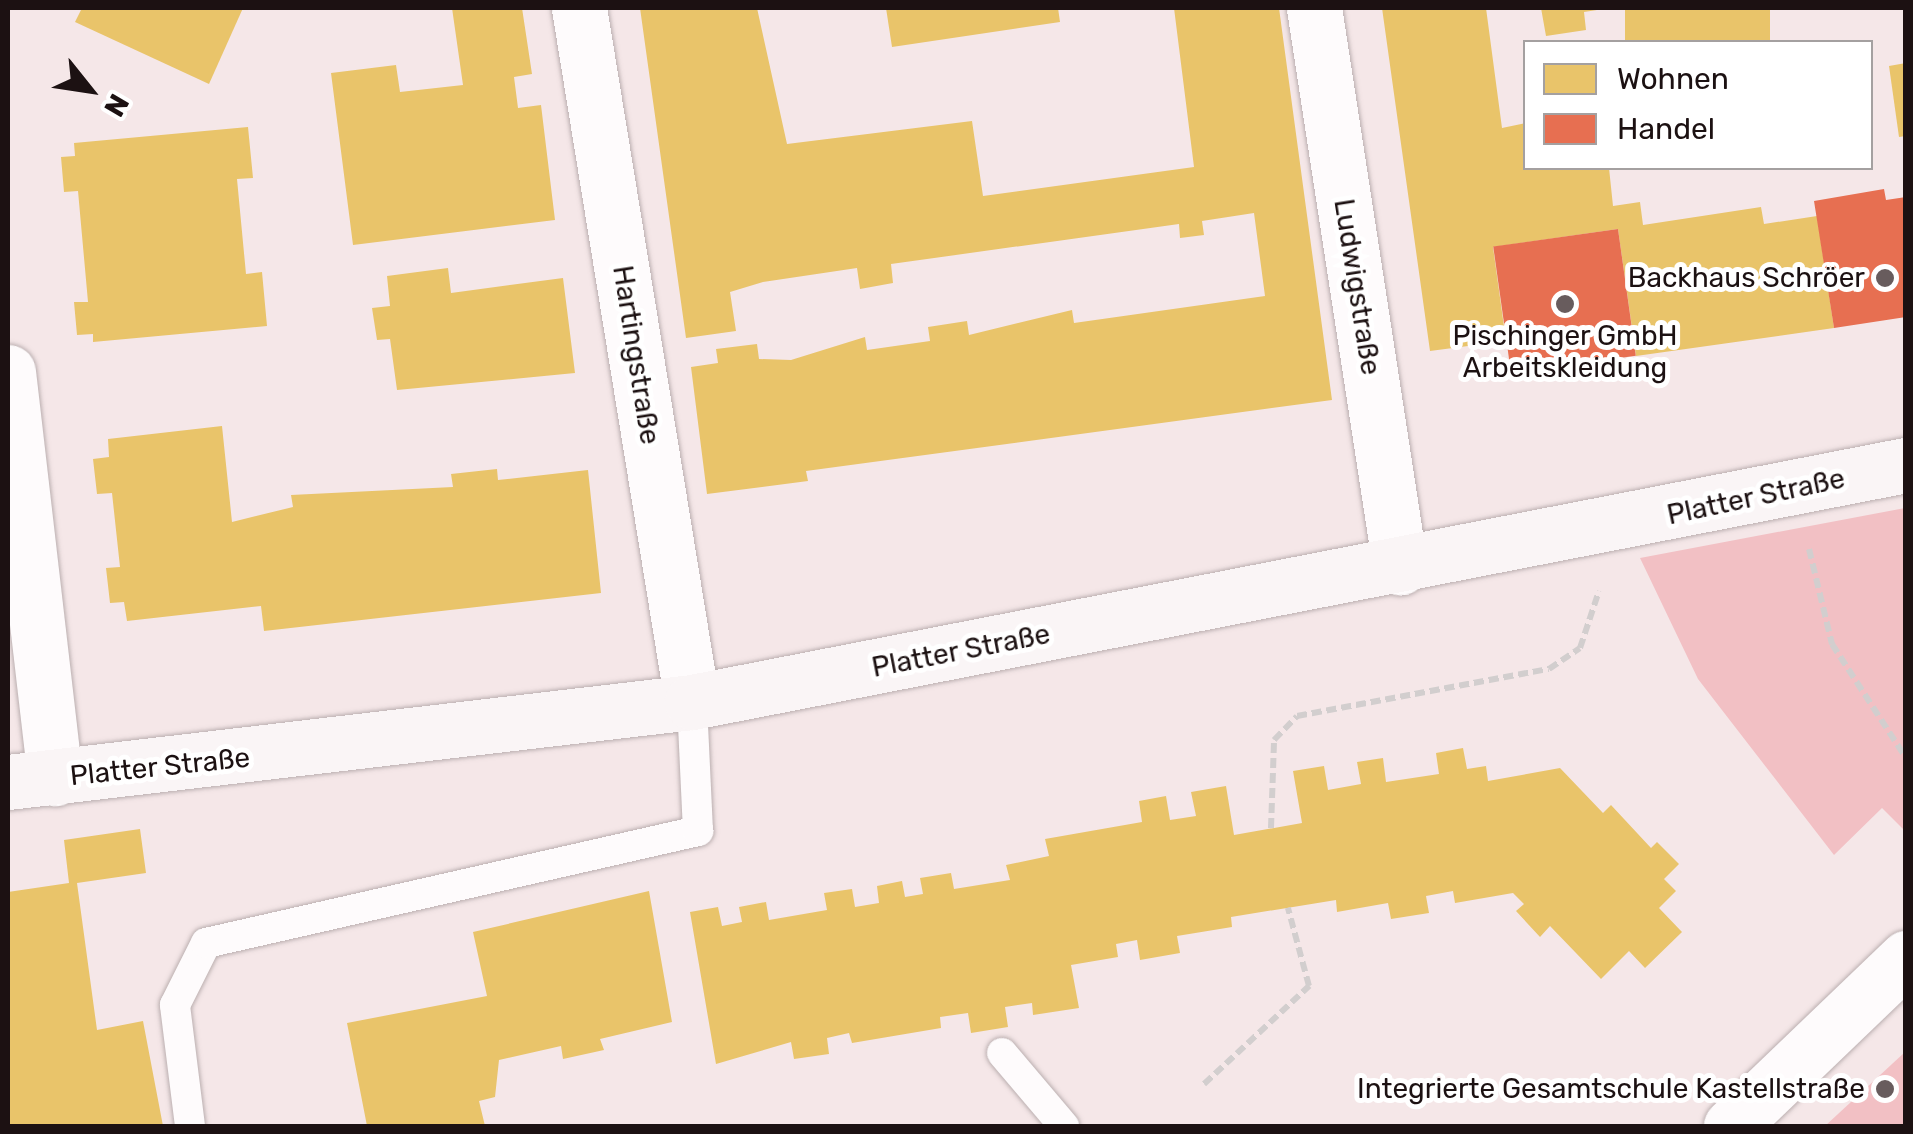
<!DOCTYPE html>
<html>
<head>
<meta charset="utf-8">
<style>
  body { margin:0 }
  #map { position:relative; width:1913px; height:1134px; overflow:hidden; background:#f5e7e8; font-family:Rubik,sans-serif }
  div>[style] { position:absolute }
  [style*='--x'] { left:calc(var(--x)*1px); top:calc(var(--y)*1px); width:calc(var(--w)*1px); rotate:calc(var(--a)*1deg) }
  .green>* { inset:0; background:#f2c0c4 }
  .homes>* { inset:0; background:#e9c46a; transform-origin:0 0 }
  .shops>* { inset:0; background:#e76f51; transform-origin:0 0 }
  .path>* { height:6px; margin-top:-3px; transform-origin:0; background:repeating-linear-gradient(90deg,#d2cece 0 10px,transparent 0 15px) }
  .roads { filter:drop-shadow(0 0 2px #bbafb0) drop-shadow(0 0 2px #bbafb0) }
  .lane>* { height:30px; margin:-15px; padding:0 15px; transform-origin:15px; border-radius:15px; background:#fefbfc }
  .street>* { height:55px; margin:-27.5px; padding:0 27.5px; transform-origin:27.5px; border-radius:27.5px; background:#fefbfc }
  .secondary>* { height:55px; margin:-27.5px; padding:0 27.5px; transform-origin:27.5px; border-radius:27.5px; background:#faf5f6 }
  .dots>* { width:28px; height:28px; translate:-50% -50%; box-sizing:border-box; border:5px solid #fff; border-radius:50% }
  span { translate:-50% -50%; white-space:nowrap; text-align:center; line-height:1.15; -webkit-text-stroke:10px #fff; paint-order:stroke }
  .poi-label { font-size:28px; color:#1c1112 }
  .right { translate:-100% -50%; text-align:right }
  .street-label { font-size:28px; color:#1c1112 }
  .frame { position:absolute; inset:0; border:10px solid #1c1112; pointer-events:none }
  .legend { position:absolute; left:1523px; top:40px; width:350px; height:130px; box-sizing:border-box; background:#fff; border:2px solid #a4a0a0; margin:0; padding:12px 18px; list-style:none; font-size:30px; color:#1c1112 }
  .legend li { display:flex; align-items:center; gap:20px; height:50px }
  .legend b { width:50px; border:2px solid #a4a0a0 }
  .north { position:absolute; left:40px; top:40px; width:100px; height:100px; -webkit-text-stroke:8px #fff; paint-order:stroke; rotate:120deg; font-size:28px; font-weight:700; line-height:40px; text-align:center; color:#1c1112 }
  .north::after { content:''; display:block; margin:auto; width:35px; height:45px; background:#1c1112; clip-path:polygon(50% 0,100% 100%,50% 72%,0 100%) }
</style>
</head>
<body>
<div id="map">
  <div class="green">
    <i style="clip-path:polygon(1905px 508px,1905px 831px,1882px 808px,1834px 855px,1698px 679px,1640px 558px)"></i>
    <i style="clip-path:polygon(1905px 1052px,1905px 1126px,1825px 1126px)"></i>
  </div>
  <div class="homes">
    <i style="clip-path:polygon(82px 8px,243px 8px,209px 84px,75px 22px)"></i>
    <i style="clip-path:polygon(452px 8px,522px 8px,532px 74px,514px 77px,518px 108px,541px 105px,555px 220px,353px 245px,331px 73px,396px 65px,400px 92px,463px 85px)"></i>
    <i style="clip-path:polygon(640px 8px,757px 8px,787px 144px,972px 121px,983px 196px,1194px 167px,1174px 8px,1279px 8px,1332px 400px,806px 471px,808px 481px,707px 494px,691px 367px,718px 363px,716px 349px,757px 344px,759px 359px,791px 360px,865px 337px,867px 350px,930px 341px,928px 327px,967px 321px,969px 335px,1072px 310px,1074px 323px,1265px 296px,1254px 213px,1202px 221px,1204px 235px,1180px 238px,1179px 224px,891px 264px,893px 283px,860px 289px,857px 268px,763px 282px,730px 292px,736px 331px,686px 338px)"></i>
    <i style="clip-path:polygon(886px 8px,1058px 8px,1060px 22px,892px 47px)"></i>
    <i style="clip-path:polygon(1382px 8px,1486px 8px,1502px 128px,1526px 123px,1526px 168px,1609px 168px,1613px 206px,1640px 202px,1643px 225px,1761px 207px,1764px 224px,1817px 216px,1834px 328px,1636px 356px,1618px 229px,1493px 247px,1506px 341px,1430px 351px)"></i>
    <i style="clip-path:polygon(1541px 8px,1597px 8px,1597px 10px,1584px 12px,1586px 30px,1546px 36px)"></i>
    <i style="left:1625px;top:8px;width:145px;height:34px"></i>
    <i style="clip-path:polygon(1906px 63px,1906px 136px,1899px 137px,1889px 66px)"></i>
    <i style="clip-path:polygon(248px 127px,253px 178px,237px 179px,246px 274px,262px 272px,267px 326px,93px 342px,93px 334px,77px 335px,74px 302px,88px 302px,78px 191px,64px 192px,61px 157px,75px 156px,74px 143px)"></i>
    <i style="clip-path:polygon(448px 268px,451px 293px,563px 278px,575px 373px,397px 390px,390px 339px,377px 340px,372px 308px,390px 306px,387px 276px)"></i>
    <i style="clip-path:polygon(222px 426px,232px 522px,293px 507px,291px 495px,453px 487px,451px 474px,497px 469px,498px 480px,588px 470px,601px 593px,264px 631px,261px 606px,127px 621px,124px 602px,110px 603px,106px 568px,120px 567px,112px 493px,97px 494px,93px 459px,109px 457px,108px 439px)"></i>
    <i style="clip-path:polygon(1463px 748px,1467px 769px,1486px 766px,1488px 781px,1560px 768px,1603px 813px,1611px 805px,1651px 848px,1657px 842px,1679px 864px,1664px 879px,1676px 891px,1659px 908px,1682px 932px,1645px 968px,1629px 951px,1601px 979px,1550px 926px,1540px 937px,1516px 911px,1524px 904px,1513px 893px,1455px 903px,1453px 891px,1426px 896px,1429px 913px,1391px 919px,1388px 903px,1337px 912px,1336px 900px,1231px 917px,1232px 927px,1177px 936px,1180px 953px,1140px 960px,1137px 940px,1116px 944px,1118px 957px,1071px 965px,1079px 1008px,1033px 1015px,1032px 1003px,1005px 1007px,1008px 1027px,971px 1033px,968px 1013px,940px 1017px,941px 1028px,852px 1043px,849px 1033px,827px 1038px,829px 1054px,794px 1059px,791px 1042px,716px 1064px,690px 912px,718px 907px,722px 926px,742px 922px,739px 907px,766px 902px,769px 920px,827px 910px,824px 893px,852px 889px,855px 907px,879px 903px,877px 886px,902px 881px,905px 897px,923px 894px,920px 878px,951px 873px,954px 889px,1010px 880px,1006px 865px,1049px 856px,1045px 839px,1142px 822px,1139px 801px,1166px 796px,1170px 820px,1196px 816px,1191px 792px,1226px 786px,1234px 835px,1302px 823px,1293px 771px,1324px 766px,1328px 790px,1361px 784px,1357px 762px,1383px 758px,1386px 782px,1439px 774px,1436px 753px)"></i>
    <i style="clip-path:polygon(140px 829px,146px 873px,77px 883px,97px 1030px,143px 1021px,163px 1126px,8px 1126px,8px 892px,69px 883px,64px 840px)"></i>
    <i style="clip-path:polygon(649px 891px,672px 1022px,600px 1039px,604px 1050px,563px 1059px,561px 1046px,499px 1060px,495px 1097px,479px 1101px,485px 1126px,367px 1126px,347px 1023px,487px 996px,473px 932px)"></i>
  </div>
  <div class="shops">
    <i style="clip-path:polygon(1884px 189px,1886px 200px,1906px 197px,1906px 317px,1834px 328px,1814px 201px)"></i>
    <i style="left:1618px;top:229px;width:128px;height:126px;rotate:82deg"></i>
  </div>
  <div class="path">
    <i style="--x:1809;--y:549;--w:98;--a:76.4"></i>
    <i style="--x:1832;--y:644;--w:136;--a:57"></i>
    <i style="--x:1271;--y:828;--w:88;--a:-88"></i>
    <i style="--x:1274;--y:740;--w:33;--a:-46"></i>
    <i style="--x:1297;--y:716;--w:256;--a:-10.6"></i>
    <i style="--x:1549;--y:669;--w:37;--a:-34"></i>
    <i style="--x:1580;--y:648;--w:60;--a:-71.6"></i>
    <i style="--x:1204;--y:1084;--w:144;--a:-43"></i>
    <i style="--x:1309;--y:986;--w:81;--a:-105.1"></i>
  </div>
  <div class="roads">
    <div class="lane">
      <i style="--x:1002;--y:1053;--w:96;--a:49.7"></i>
      <i style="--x:190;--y:1126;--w:122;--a:-97.1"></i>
      <i style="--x:175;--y:1005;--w:69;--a:-63.4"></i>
      <i style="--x:206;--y:943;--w:505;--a:-12.82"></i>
      <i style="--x:698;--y:831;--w:129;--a:-92.7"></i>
    </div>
    <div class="street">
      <i style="--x:579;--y:8;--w:703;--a:80.75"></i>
      <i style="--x:1314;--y:8;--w:566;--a:81.25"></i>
      <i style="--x:8;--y:372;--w:409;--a:83.4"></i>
      <i style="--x:1731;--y:1126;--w:243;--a:-43.8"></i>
    </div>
    <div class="secondary">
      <i style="--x:8;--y:782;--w:689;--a:-6.67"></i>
      <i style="--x:692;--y:702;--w:1237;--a:-11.05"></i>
    </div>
  </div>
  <div class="dots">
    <i style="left:1885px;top:278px;background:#685c5d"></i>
    <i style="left:1565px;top:304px;background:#685c5d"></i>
    <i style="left:1885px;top:1089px;background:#685c5d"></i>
  </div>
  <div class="poi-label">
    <span class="right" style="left:1865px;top:278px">Backhaus Schröer</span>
    <span style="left:1565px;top:352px">Pischinger GmbH<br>Arbeitskleidung</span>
    <span class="right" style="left:1865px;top:1089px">Integrierte Gesamtschule Kastellstraße</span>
  </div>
  <div class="street-label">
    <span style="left:1357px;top:287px;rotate:81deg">Ludwigstraße</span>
    <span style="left:636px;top:355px;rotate:81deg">Hartingstraße</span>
    <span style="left:1756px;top:497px;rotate:-12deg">Platter Straße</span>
    <span style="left:961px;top:651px;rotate:-11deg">Platter Straße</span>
    <span style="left:160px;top:767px;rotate:-6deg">Platter Straße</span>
  </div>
  <div class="frame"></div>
  <ul class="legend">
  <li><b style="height:28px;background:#e9c46a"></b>Wohnen</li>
  <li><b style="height:28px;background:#e76f51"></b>Handel</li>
  </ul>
  <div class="north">N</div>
</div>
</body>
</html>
